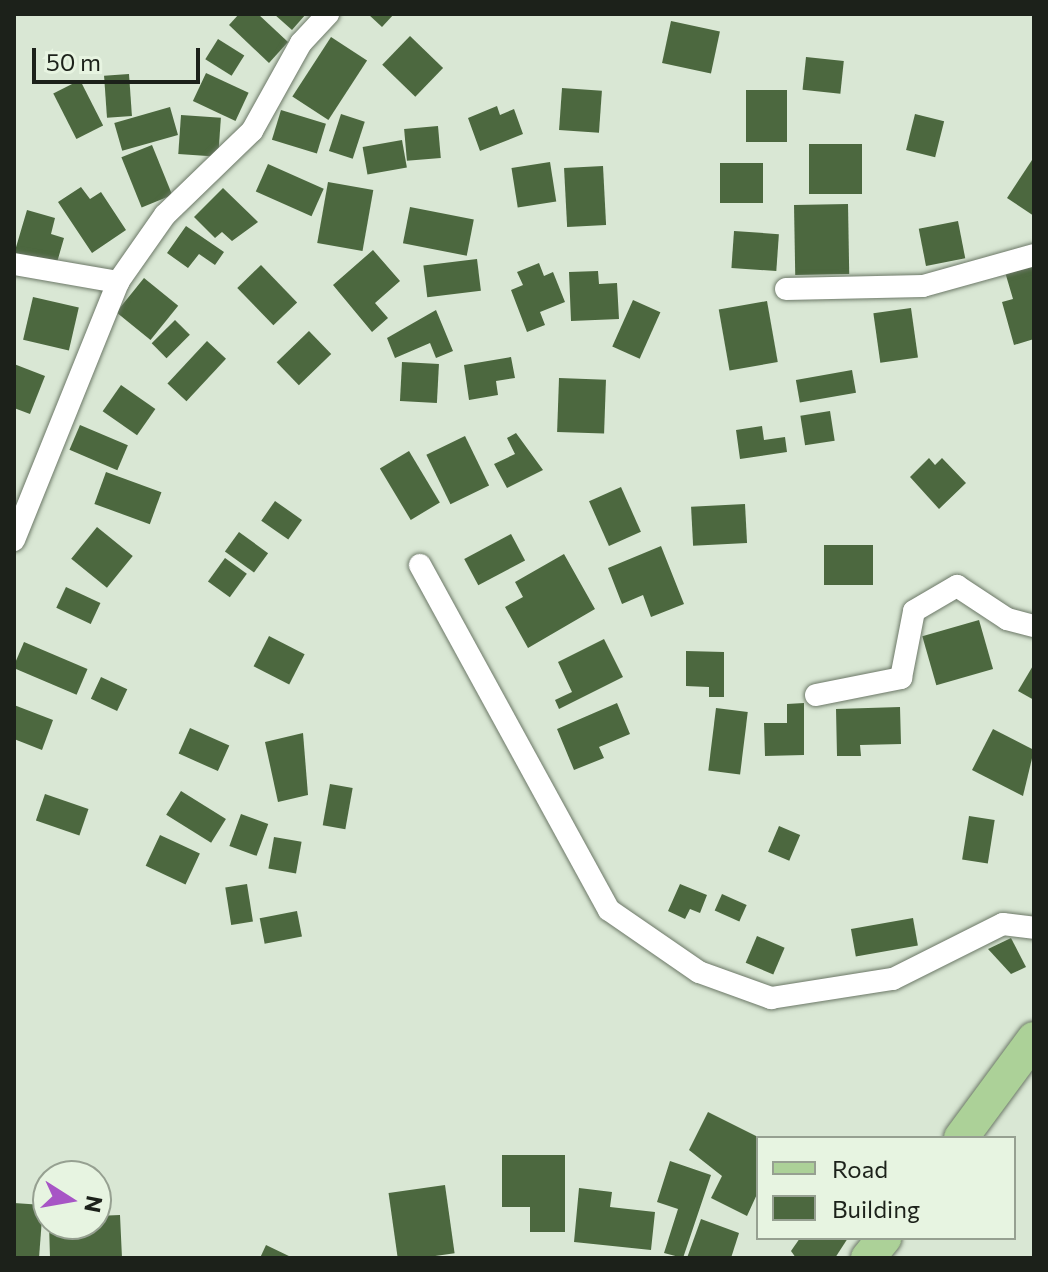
<!DOCTYPE html>
<html>
<head>
<meta charset="utf-8">
<style>
  body { margin:0 }
  #map { position:relative; width:1048px; height:1272px; overflow:hidden; background:#d9e7d4; font-family:Commissioner,sans-serif }
  div>[style] { position:absolute }
  [style*='--x'] { left:calc(var(--x)*1px); top:calc(var(--y)*1px); width:calc(var(--w)*1px); rotate:calc(var(--a)*1deg) }
  .building>* { inset:0; background:#4c683f; transform-origin:0 0 }
  .roads { filter:drop-shadow(0 0 2px #6c7867) drop-shadow(0 0 2px #6c7867) }
  .street>* { height:22px; margin:-11px; padding:0 11px; transform-origin:11px; border-radius:11px; background:#fff }
  .primary>* { height:34px; margin:-17px; padding:0 17px; transform-origin:17px; border-radius:17px; background:#acd198 }
  span { translate:-50% -50%; white-space:nowrap; text-align:center; line-height:1.15; -webkit-text-stroke:8px #e7f4e1; paint-order:stroke }
  .frame { position:absolute; inset:0; border:16px solid #1c211a; pointer-events:none }
  .legend { position:absolute; left:756px; top:1136px; width:260px; height:104px; box-sizing:border-box; background:#e7f4e1; border:2px solid #96a091; margin:0; padding:10px 14px; list-style:none; font-size:24px; color:#1c211a }
  .legend li { display:flex; align-items:center; gap:16px; height:40px }
  .legend b { width:40px; border:2px solid #96a091 }
  .north { position:absolute; left:32px; top:1160px; width:80px; height:80px; box-sizing:border-box; background:#e7f4e1; border:2px solid #96a091; border-radius:50%; rotate:101deg; font-size:22px; font-weight:700; line-height:32px; text-align:center; color:#1c211a }
  .north::after { content:''; display:block; margin:auto; width:28px; height:36px; background:#a755c5; clip-path:polygon(50% 0,100% 100%,50% 72%,0 100%) }
  .scale { position:absolute; left:32px; top:48px; width:168px; height:36px; box-sizing:border-box; border:4px solid #1c211a; border-top:0; padding-left:10px; font-size:24px; line-height:28px; white-space:nowrap; color:#1c211a; -webkit-text-stroke:6px #e7f4e1; paint-order:stroke }
</style>
</head>
<body>
<div id="map">
  <div class="building">
    <i style="clip-path:polygon(239px 14px,258px 14px,288px 42px,269px 63px,229px 25px)"></i>
    <i style="clip-path:polygon(274px 14px,306px 14px,292px 30px)"></i>
    <i style="clip-path:polygon(368px 14px,394px 14px,382px 27px)"></i>
    <i style="left:671px;top:21px;width:50px;height:43px;rotate:12deg"></i>
    <i style="left:410px;top:36px;width:46px;height:40px;rotate:44deg"></i>
    <i style="left:331px;top:37px;width:43px;height:71px;rotate:33deg"></i>
    <i style="left:218px;top:39px;width:31px;height:24px;rotate:32deg"></i>
    <i style="left:806px;top:57px;width:38px;height:33px;rotate:6deg"></i>
    <i style="left:206px;top:73px;width:47px;height:31px;rotate:25deg"></i>
    <i style="left:129px;top:74px;width:42px;height:25px;rotate:86deg"></i>
    <i style="left:80px;top:80px;width:51px;height:30px;rotate:63deg"></i>
    <i style="left:562px;top:88px;width:40px;height:42px;rotate:4deg"></i>
    <i style="left:746px;top:90px;width:41px;height:52px"></i>
    <i style="clip-path:polygon(497px 106px,500px 115px,514px 109px,523px 134px,480px 151px,468px 118px)"></i>
    <i style="left:170px;top:107px;width:29px;height:58px;rotate:74deg"></i>
    <i style="left:281px;top:110px;width:47px;height:31px;rotate:17deg"></i>
    <i style="left:341px;top:114px;width:25px;height:39px;rotate:18deg"></i>
    <i style="left:915px;top:114px;width:30px;height:37px;rotate:14deg"></i>
    <i style="left:181px;top:115px;width:40px;height:39px;rotate:4deg"></i>
    <i style="left:438px;top:126px;width:32px;height:34px;rotate:85deg"></i>
    <i style="left:402px;top:140px;width:28px;height:40px;rotate:80deg"></i>
    <i style="left:809px;top:144px;width:53px;height:50px"></i>
    <i style="left:152px;top:145px;width:54px;height:33px;rotate:68deg"></i>
    <i style="clip-path:polygon(1034px 157px,1034px 216px,1007px 198px)"></i>
    <i style="left:550px;top:162px;width:40px;height:39px;rotate:81deg"></i>
    <i style="left:720px;top:163px;width:43px;height:40px"></i>
    <i style="left:268px;top:164px;width:61px;height:30px;rotate:24deg"></i>
    <i style="left:603px;top:166px;width:59px;height:39px;rotate:87deg"></i>
    <i style="left:328px;top:182px;width:46px;height:62px;rotate:10deg"></i>
    <i style="clip-path:polygon(81px 187px,90px 199px,101px 192px,126px 230px,92px 253px,58px 202px)"></i>
    <i style="clip-path:polygon(223px 188px,258px 222px,232px 241px,222px 232px,215px 238px,194px 217px)"></i>
    <i style="left:848px;top:204px;width:70px;height:54px;rotate:89deg"></i>
    <i style="left:410px;top:207px;width:65px;height:37px;rotate:11deg"></i>
    <i style="clip-path:polygon(27px 210px,55px 218px,51px 234px,64px 238px,56px 266px,14px 254px)"></i>
    <i style="left:958px;top:221px;width:38px;height:40px;rotate:79deg"></i>
    <i style="clip-path:polygon(186px 226px,224px 252px,215px 265px,199px 254px,188px 268px,167px 253px)"></i>
    <i style="left:734px;top:231px;width:45px;height:37px;rotate:4deg"></i>
    <i style="clip-path:polygon(373px 250px,400px 281px,375px 303px,388px 318px,372px 332px,333px 285px)"></i>
    <i style="left:477px;top:259px;width:32px;height:54px;rotate:83deg"></i>
    <i style="clip-path:polygon(539px 263px,544px 276px,553px 272px,565px 302px,540px 312px,545px 325px,527px 332px,511px 290px,523px 285px,517px 272px)"></i>
    <i style="clip-path:polygon(1034px 264px,1034px 339px,1014px 345px,1002px 302px,1013px 299px,1005px 272px)"></i>
    <i style="left:261px;top:265px;width:52px;height:33px;rotate:46deg"></i>
    <i style="clip-path:polygon(598px 271px,599px 284px,617px 283px,619px 319px,571px 321px,569px 272px)"></i>
    <i style="left:144px;top:278px;width:44px;height:44px;rotate:39deg"></i>
    <i style="left:33px;top:297px;width:47px;height:44px;rotate:13deg"></i>
    <i style="left:633px;top:300px;width:30px;height:51px;rotate:24deg"></i>
    <i style="left:767px;top:301px;width:62px;height:49px;rotate:80deg"></i>
    <i style="left:911px;top:308px;width:50px;height:38px;rotate:82deg"></i>
    <i style="clip-path:polygon(436px 310px,453px 351px,436px 358px,430px 343px,395px 358px,387px 338px)"></i>
    <i style="left:175px;top:320px;width:21px;height:33px;rotate:45deg"></i>
    <i style="left:309px;top:331px;width:32px;height:45px;rotate:46deg"></i>
    <i style="left:207px;top:341px;width:26px;height:58px;rotate:43deg"></i>
    <i style="clip-path:polygon(511px 357px,515px 378px,496px 381px,498px 395px,469px 400px,464px 365px)"></i>
    <i style="left:402px;top:362px;width:37px;height:39px;rotate:3deg"></i>
    <i style="clip-path:polygon(14px 364px,45px 376px,30px 414px,14px 408px)"></i>
    <i style="left:852px;top:370px;width:23px;height:57px;rotate:80deg"></i>
    <i style="left:559px;top:378px;width:47px;height:54px;rotate:2deg"></i>
    <i style="left:121px;top:385px;width:42px;height:32px;rotate:35deg"></i>
    <i style="left:830px;top:411px;width:30px;height:30px;rotate:81deg"></i>
    <i style="left:80px;top:425px;width:52px;height:27px;rotate:23deg"></i>
    <i style="clip-path:polygon(762px 426px,764px 440px,785px 437px,787px 452px,740px 459px,736px 430px)"></i>
    <i style="clip-path:polygon(516px 433px,543px 470px,507px 488px,494px 464px,515px 454px,507px 438px)"></i>
    <i style="left:465px;top:436px;width:55px;height:43px;rotate:64deg"></i>
    <i style="left:409px;top:451px;width:60px;height:34px;rotate:59deg"></i>
    <i style="clip-path:polygon(929px 458px,935px 465px,942px 458px,966px 483px,939px 509px,910px 477px)"></i>
    <i style="left:106px;top:472px;width:59px;height:34px;rotate:20deg"></i>
    <i style="left:621px;top:487px;width:49px;height:35px;rotate:66deg"></i>
    <i style="left:275px;top:501px;width:33px;height:24px;rotate:35deg"></i>
    <i style="left:745px;top:504px;width:39px;height:54px;rotate:87deg"></i>
    <i style="left:97px;top:527px;width:46px;height:41px;rotate:39deg"></i>
    <i style="left:239px;top:532px;width:36px;height:24px;rotate:36deg"></i>
    <i style="left:511px;top:534px;width:30px;height:53px;rotate:62deg"></i>
    <i style="left:873px;top:545px;width:40px;height:49px;rotate:90deg"></i>
    <i style="clip-path:polygon(661px 546px,684px 604px,651px 617px,643px 595px,622px 604px,608px 568px)"></i>
    <i style="clip-path:polygon(564px 554px,595px 609px,528px 648px,505px 607px,523px 597px,515px 582px)"></i>
    <i style="left:225px;top:558px;width:27px;height:29px;rotate:36deg"></i>
    <i style="left:66px;top:587px;width:38px;height:23px;rotate:25deg"></i>
    <i style="left:979px;top:620px;width:51px;height:59px;rotate:74deg"></i>
    <i style="left:269px;top:636px;width:40px;height:34px;rotate:27deg"></i>
    <i style="clip-path:polygon(604px 639px,623px 677px,559px 709px,555px 700px,572px 692px,558px 662px)"></i>
    <i style="left:24px;top:642px;width:69px;height:28px;rotate:23deg"></i>
    <i style="clip-path:polygon(686px 651px,724px 652px,724px 697px,709px 697px,709px 687px,686px 686px)"></i>
    <i style="clip-path:polygon(1034px 664px,1034px 700px,1018px 691px)"></i>
    <i style="left:101px;top:677px;width:29px;height:24px;rotate:25deg"></i>
    <i style="clip-path:polygon(617px 703px,630px 734px,599px 747px,604px 758px,574px 770px,557px 729px)"></i>
    <i style="clip-path:polygon(804px 703px,804px 755px,765px 756px,764px 723px,787px 723px,787px 704px)"></i>
    <i style="clip-path:polygon(14px 705px,53px 720px,42px 750px,14px 739px)"></i>
    <i style="clip-path:polygon(900px 707px,901px 744px,860px 745px,861px 756px,837px 756px,836px 709px)"></i>
    <i style="left:716px;top:708px;width:32px;height:63px;rotate:7deg"></i>
    <i style="left:190px;top:728px;width:43px;height:28px;rotate:24deg"></i>
    <i style="clip-path:polygon(993px 729px,1034px 750px,1023px 796px,972px 770px)"></i>
    <i style="clip-path:polygon(303px 733px,308px 795px,278px 802px,265px 742px)"></i>
    <i style="left:330px;top:784px;width:23px;height:42px;rotate:10deg"></i>
    <i style="left:181px;top:791px;width:53px;height:28px;rotate:32deg"></i>
    <i style="left:45px;top:794px;width:46px;height:28px;rotate:19deg"></i>
    <i style="left:241px;top:814px;width:29px;height:34px;rotate:20deg"></i>
    <i style="left:969px;top:816px;width:26px;height:44px;rotate:9deg"></i>
    <i style="left:779px;top:826px;width:23px;height:28px;rotate:23deg"></i>
    <i style="left:160px;top:835px;width:44px;height:34px;rotate:25deg"></i>
    <i style="left:274px;top:837px;width:28px;height:32px;rotate:10deg"></i>
    <i style="left:247px;top:884px;width:38px;height:22px;rotate:81deg"></i>
    <i style="clip-path:polygon(680px 884px,707px 895px,700px 913px,690px 909px,685px 919px,668px 911px)"></i>
    <i style="left:722px;top:894px;width:27px;height:18px;rotate:24deg"></i>
    <i style="left:297px;top:911px;width:26px;height:38px;rotate:79deg"></i>
    <i style="left:913px;top:918px;width:28px;height:63px;rotate:80deg"></i>
    <i style="left:757px;top:936px;width:30px;height:29px;rotate:23deg"></i>
    <i style="clip-path:polygon(1011px 938px,1026px 967px,1011px 974px,988px 949px)"></i>
    <i style="clip-path:polygon(708px 1112px,758px 1137px,758px 1192px,747px 1216px,711px 1198px,722px 1176px,689px 1150px)"></i>
    <i style="clip-path:polygon(502px 1155px,565px 1155px,565px 1232px,530px 1232px,530px 1207px,502px 1207px)"></i>
    <i style="clip-path:polygon(670px 1161px,711px 1175px,683px 1258px,664px 1253px,678px 1209px,657px 1202px)"></i>
    <i style="left:445px;top:1185px;width:69px;height:57px;rotate:82deg"></i>
    <i style="clip-path:polygon(579px 1188px,612px 1192px,610px 1207px,655px 1212px,651px 1250px,574px 1242px)"></i>
    <i style="clip-path:polygon(14px 1203px,43px 1205px,39px 1258px,14px 1258px)"></i>
    <i style="clip-path:polygon(120px 1215px,122px 1258px,50px 1258px,49px 1224px,96px 1224px,96px 1216px)"></i>
    <i style="clip-path:polygon(701px 1219px,739px 1233px,731px 1258px,687px 1258px)"></i>
    <i style="clip-path:polygon(800px 1238px,848px 1238px,835px 1258px,796px 1258px,791px 1251px)"></i>
    <i style="clip-path:polygon(266px 1245px,293px 1258px,260px 1258px)"></i>
  </div>
  <div class="roads">
    <div class="street">
      <i style="--x:14;--y:264;--w:106;--a:9.8"></i>
      <i style="--x:786;--y:289;--w:137;--a:-1.3"></i>
      <i style="--x:923;--y:286;--w:115;--a:-15.6"></i>
      <i style="--x:14;--y:540;--w:278;--a:-68"></i>
      <i style="--x:118;--y:282;--w:82;--a:-55"></i>
      <i style="--x:165;--y:215;--w:121;--a:-44"></i>
      <i style="--x:252;--y:131;--w:101;--a:-60.9"></i>
      <i style="--x:301;--y:43;--w:40;--a:-47"></i>
      <i style="--x:420;--y:565;--w:393;--a:61.3"></i>
      <i style="--x:609;--y:910;--w:109;--a:34.6"></i>
      <i style="--x:699;--y:972;--w:77;--a:19.9"></i>
      <i style="--x:771;--y:998;--w:123;--a:-8.9"></i>
      <i style="--x:893;--y:979;--w:123;--a:-26.6"></i>
      <i style="--x:1003;--y:924;--w:31;--a:7"></i>
      <i style="--x:816;--y:695;--w:87;--a:-11.3"></i>
      <i style="--x:901;--y:678;--w:68;--a:-79"></i>
      <i style="--x:914;--y:611;--w:50;--a:-30.2"></i>
      <i style="--x:957;--y:586;--w:60;--a:33.4"></i>
      <i style="--x:1007;--y:619;--w:28;--a:15"></i>
    </div>
    <div class="primary">
      <i style="--x:961;--y:1138;--w:123;--a:-53.6"></i>
      <i style="--x:868;--y:1258;--w:26;--a:-51"></i>
    </div>
  </div>
  <div class="frame"></div>
  <ul class="legend">
  <li><b style="height:10px;background:#acd198"></b>Road</li>
  <li><b style="height:22px;background:#4c683f"></b>Building</li>
  </ul>
  <div class="north">N</div>
  <div class="scale">50 m</div>
</div>
</body>
</html>
